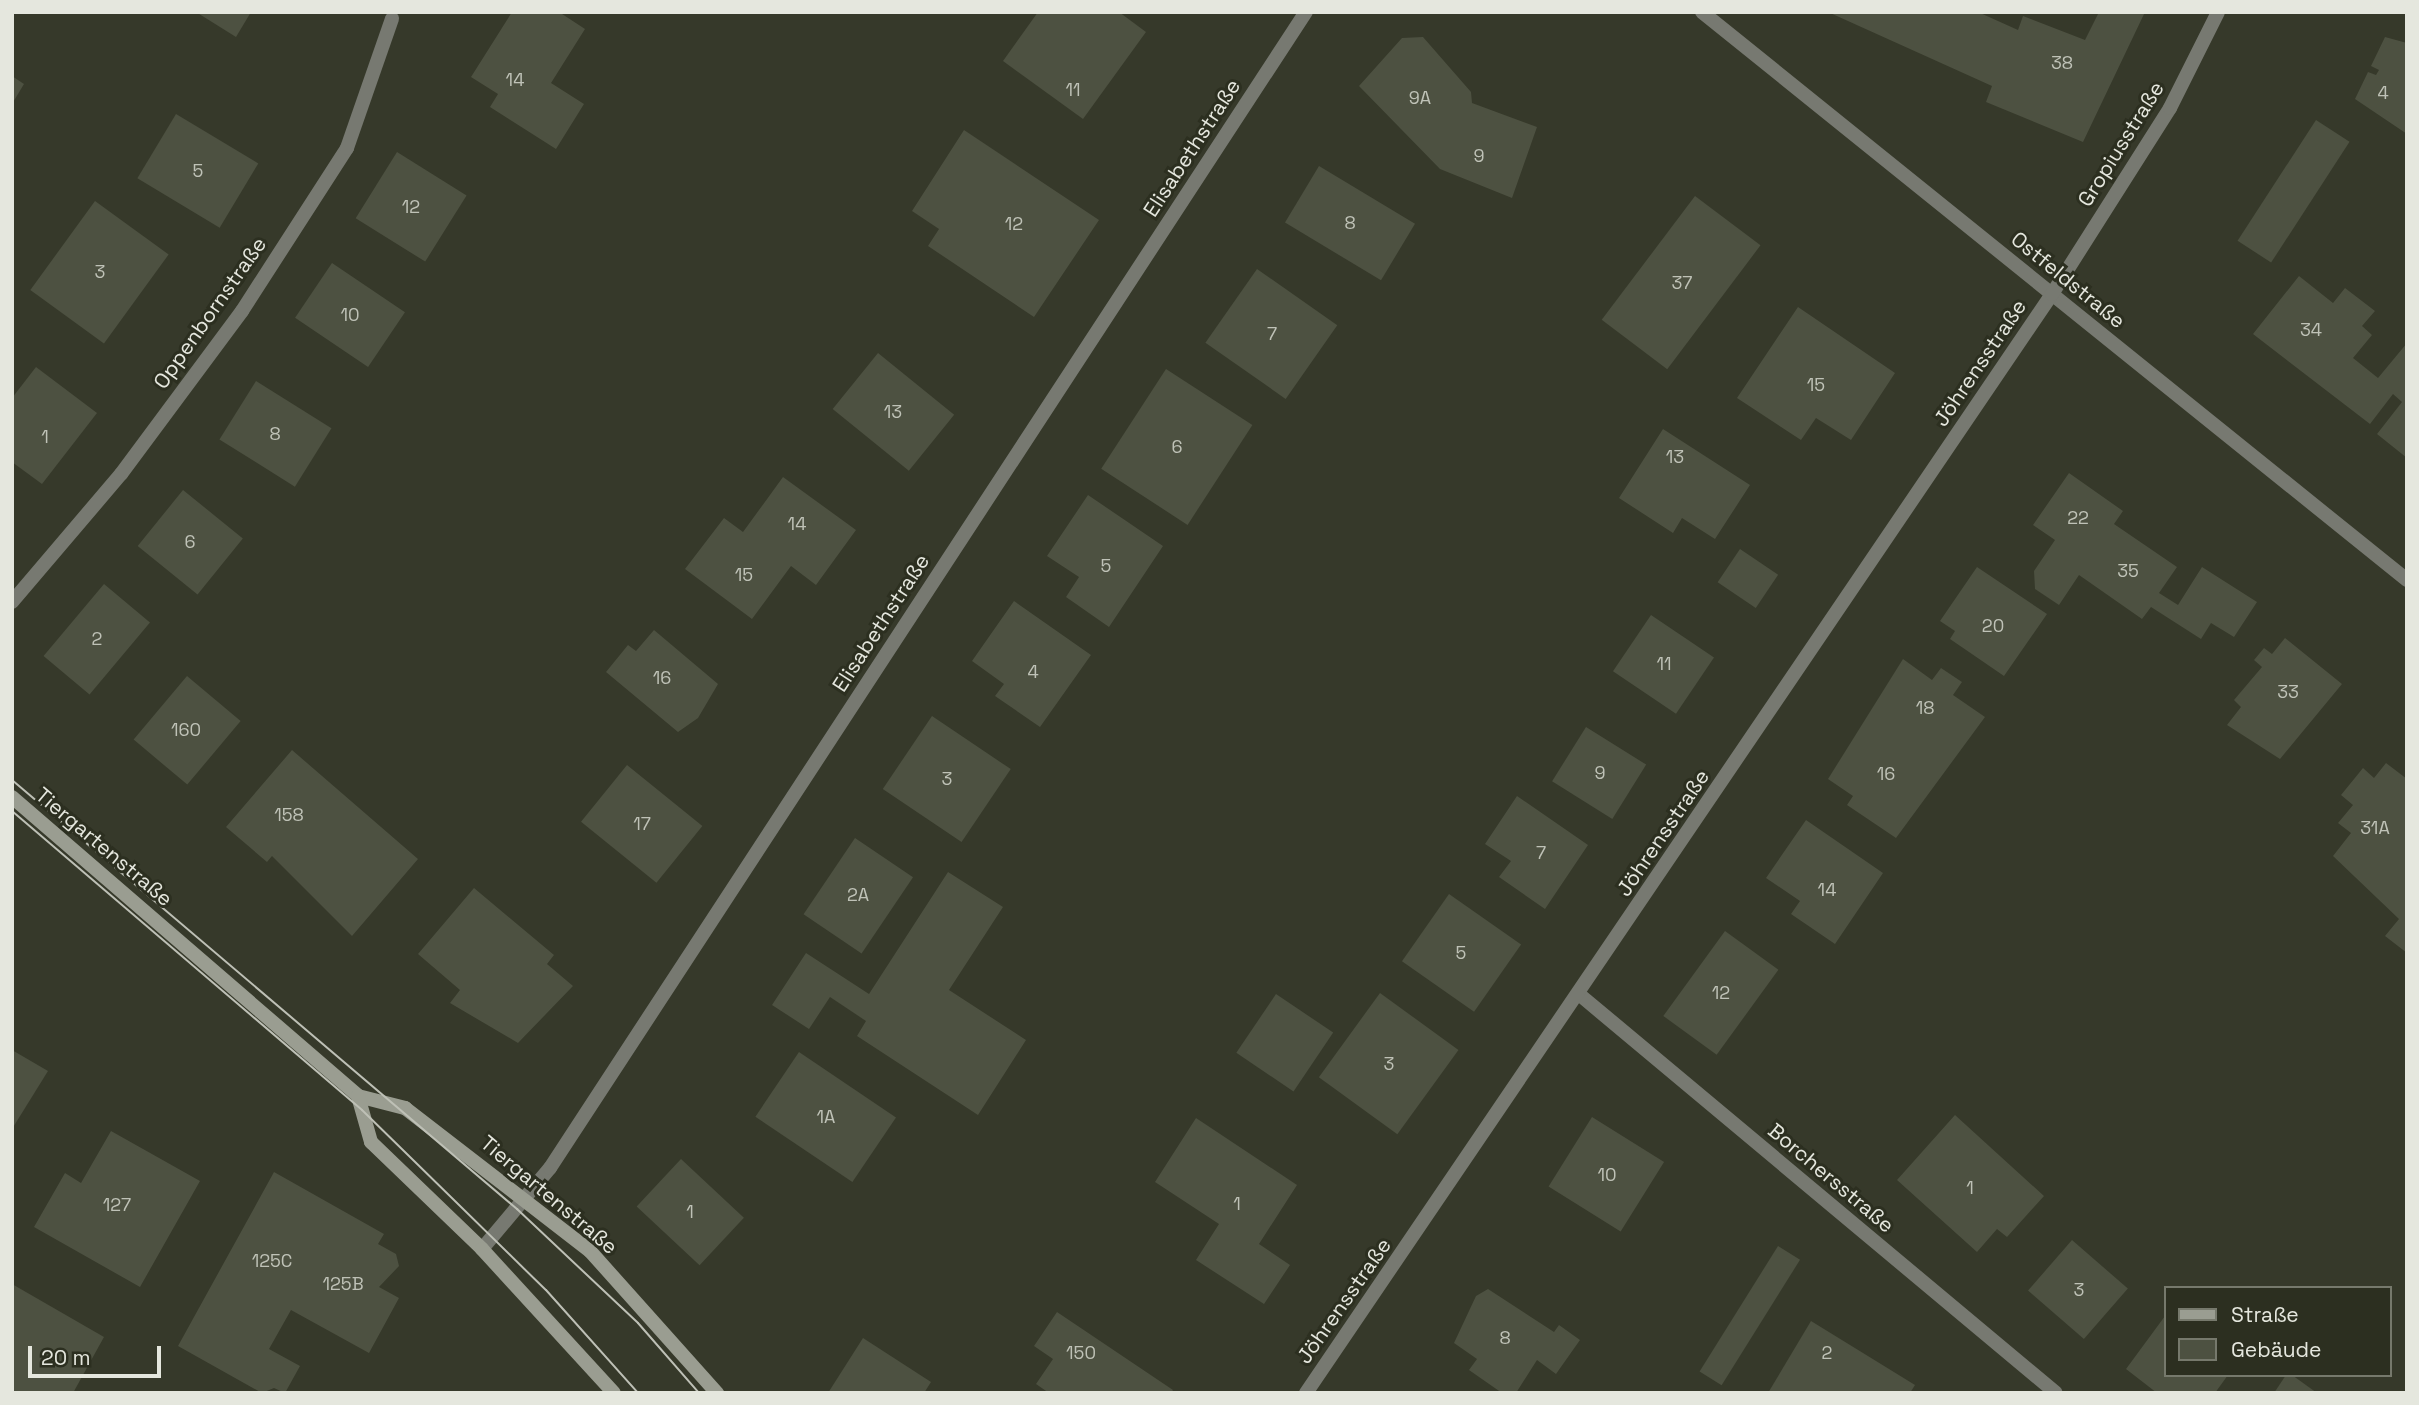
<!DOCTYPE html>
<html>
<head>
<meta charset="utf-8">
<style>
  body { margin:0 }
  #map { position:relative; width:2419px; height:1405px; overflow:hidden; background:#36392a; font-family:"Space Grotesk",sans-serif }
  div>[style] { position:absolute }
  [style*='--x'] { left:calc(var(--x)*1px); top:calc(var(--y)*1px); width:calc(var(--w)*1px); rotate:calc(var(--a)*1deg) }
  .building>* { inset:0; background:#4d5141; transform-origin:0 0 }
  .minor>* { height:14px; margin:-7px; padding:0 7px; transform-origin:7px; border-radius:7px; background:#777971 }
  .secondary>* { height:14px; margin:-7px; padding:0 7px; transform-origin:7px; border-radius:7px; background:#9a9d91 }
  .tram>* { height:2px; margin:-1px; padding:0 1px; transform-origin:1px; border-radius:1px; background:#bec0b6 }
  span { translate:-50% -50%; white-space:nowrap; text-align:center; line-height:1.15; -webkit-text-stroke:6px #2c2f20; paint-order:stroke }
  .number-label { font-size:18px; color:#bfc2b7 }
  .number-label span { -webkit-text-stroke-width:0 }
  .street-label { font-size:21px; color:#e5e7de }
  .frame { position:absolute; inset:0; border:14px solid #e5e7de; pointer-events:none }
  .legend { position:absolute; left:2164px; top:1286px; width:228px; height:91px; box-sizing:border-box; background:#2c2f20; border:2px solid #76796c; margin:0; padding:9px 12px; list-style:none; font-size:21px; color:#e5e7de }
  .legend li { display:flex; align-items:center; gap:14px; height:35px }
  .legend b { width:35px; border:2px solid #76796c }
  .scale { position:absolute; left:28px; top:1346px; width:133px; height:32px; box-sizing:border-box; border:4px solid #e5e7de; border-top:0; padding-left:9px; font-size:21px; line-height:24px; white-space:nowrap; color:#e5e7de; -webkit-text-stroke:5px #2c2f20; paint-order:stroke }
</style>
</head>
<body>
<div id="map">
  <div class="building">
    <i style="clip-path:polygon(196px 12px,251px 12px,236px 37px)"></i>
    <i style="clip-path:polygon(512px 12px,559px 12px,585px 29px,551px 83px,584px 104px,556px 149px,490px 107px,498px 94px,471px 77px)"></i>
    <i style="clip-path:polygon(1038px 12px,1119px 12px,1146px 32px,1083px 119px,1003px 61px)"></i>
    <i style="clip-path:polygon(1828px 12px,1978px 12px,2018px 30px,2023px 16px,2085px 40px,2099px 12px,2145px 12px,2083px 142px,1986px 102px,1992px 86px)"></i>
    <i style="clip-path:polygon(1423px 37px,1471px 92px,1472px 103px,1537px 127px,1512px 198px,1440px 169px,1359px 86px,1402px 38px)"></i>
    <i style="clip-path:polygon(2385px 37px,2407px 43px,2407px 134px,2355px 99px,2368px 72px,2376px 75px,2379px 70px,2371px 66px)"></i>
    <i style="clip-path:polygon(12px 76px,24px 84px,12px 104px)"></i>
    <i style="left:176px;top:114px;width:96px;height:75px;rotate:31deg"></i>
    <i style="left:2316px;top:120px;width:40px;height:144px;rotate:33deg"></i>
    <i style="clip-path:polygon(964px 130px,1099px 220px,1034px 317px,928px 246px,939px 229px,912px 211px)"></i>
    <i style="left:397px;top:152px;width:82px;height:78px;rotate:32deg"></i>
    <i style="left:1319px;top:166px;width:112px;height:66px;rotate:31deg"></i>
    <i style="left:1695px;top:196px;width:82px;height:155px;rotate:37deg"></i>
    <i style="left:95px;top:201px;width:91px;height:110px;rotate:36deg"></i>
    <i style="left:332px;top:263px;width:88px;height:66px;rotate:34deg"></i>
    <i style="left:1257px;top:269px;width:98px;height:90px;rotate:35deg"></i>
    <i style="clip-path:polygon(2299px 276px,2333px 303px,2345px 288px,2375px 311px,2362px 326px,2372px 335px,2353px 358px,2378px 378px,2407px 343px,2407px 458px,2377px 434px,2402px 402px,2393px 394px,2370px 424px,2253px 334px)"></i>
    <i style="clip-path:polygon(1798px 307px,1895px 373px,1851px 440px,1816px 418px,1801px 440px,1737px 398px)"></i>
    <i style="left:878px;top:353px;width:98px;height:72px;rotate:39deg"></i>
    <i style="clip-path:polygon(36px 367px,97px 413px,42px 484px,12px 462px,12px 398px)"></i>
    <i style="left:1166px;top:369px;width:103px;height:119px;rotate:33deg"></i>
    <i style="left:256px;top:381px;width:89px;height:69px;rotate:32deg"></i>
    <i style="clip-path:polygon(1663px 429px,1750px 485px,1715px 539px,1682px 518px,1673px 533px,1619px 498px)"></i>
    <i style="clip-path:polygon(2069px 473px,2123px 511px,2114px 524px,2177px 567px,2159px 593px,2178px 605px,2202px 567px,2257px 602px,2234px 637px,2211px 623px,2201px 639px,2151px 607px,2142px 619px,2079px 575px,2059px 605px,2035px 589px,2034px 571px,2055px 540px,2033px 525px)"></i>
    <i style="clip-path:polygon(783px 477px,856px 530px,816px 585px,791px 566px,752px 619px,685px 569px,724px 518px,743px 532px)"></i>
    <i style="left:183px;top:490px;width:77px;height:72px;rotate:39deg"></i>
    <i style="clip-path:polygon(1088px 495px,1163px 546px,1109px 627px,1066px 597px,1079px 577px,1047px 556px)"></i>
    <i style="left:1740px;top:549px;width:46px;height:40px;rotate:34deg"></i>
    <i style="clip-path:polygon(1977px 567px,2047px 614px,2004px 676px,1950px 639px,1955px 631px,1940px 621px)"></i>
    <i style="left:104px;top:584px;width:60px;height:94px;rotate:40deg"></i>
    <i style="clip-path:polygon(1014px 601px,1091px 655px,1040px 727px,995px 696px,1004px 684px,972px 661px)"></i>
    <i style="left:1651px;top:615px;width:76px;height:68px;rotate:34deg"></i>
    <i style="clip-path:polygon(654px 630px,718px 684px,698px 718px,678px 732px,606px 672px,628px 645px,636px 651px)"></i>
    <i style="clip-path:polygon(2285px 638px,2342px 684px,2280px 759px,2227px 725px,2241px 707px,2234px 700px,2262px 667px,2254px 660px,2264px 648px,2272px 654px)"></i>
    <i style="clip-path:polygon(1903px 659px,1932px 680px,1941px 668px,1962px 682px,1953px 695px,1985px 717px,1896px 838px,1847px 805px,1853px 796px,1828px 779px)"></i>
    <i style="left:187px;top:676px;width:70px;height:83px;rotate:40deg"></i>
    <i style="left:932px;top:716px;width:95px;height:88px;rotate:34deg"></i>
    <i style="left:1586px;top:727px;width:71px;height:64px;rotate:32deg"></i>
    <i style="clip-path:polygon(292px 750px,418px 859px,352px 936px,272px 856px,267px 862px,226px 827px)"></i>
    <i style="clip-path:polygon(2386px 763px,2407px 779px,2407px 953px,2385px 936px,2399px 919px,2333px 856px,2351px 833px,2338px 823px,2353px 805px,2341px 795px,2363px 768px,2374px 778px)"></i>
    <i style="left:627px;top:765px;width:97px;height:73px;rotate:39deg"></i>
    <i style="clip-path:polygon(1517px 796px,1588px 845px,1545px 909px,1499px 877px,1511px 861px,1485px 844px)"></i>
    <i style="clip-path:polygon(1806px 820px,1883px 873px,1835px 944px,1791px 914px,1800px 901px,1766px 878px)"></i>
    <i style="left:855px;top:838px;width:70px;height:92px;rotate:34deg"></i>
    <i style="clip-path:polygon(948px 872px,1003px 907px,949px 990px,1026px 1040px,978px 1115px,857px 1036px,866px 1021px,830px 997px,809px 1029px,772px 1005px,806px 953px,869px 994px)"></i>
    <i style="clip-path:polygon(474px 888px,554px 955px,547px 964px,573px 986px,518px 1043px,450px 1003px,460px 990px,418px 954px)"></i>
    <i style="left:1449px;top:894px;width:88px;height:82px;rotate:35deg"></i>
    <i style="left:1725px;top:931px;width:66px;height:105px;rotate:36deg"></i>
    <i style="left:1380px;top:993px;width:97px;height:104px;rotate:36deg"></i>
    <i style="left:1276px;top:994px;width:69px;height:71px;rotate:34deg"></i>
    <i style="clip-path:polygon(12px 1050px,48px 1071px,12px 1129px)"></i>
    <i style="left:799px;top:1052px;width:117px;height:78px;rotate:34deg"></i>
    <i style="clip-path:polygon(1955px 1115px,2044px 1196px,2007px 1237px,1997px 1229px,1977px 1252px,1897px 1180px)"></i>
    <i style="left:1592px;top:1117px;width:85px;height:82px;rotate:32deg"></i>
    <i style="clip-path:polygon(1196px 1118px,1297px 1185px,1259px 1244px,1290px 1265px,1264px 1304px,1196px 1260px,1219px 1224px,1155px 1182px)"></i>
    <i style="clip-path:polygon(111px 1131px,200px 1181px,140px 1287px,34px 1227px,65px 1173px,81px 1183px)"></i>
    <i style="left:681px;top:1159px;width:86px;height:65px;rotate:43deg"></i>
    <i style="clip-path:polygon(274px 1172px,384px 1234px,378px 1244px,396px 1254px,399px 1266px,379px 1287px,399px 1298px,369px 1353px,291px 1310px,269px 1349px,300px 1366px,285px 1393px,274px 1388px,262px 1393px,178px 1346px)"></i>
    <i style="left:2072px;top:1240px;width:74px;height:67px;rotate:41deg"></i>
    <i style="left:1778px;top:1246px;width:26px;height:148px;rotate:32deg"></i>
    <i style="clip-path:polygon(12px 1284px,104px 1337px,73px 1393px,12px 1393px)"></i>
    <i style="clip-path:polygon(1488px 1289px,1554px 1332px,1559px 1325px,1580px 1340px,1556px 1374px,1537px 1360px,1516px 1393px,1502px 1393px,1469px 1370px,1477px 1359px,1454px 1343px,1476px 1296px)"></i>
    <i style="clip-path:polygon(1057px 1312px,1173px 1390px,1171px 1393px,1049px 1393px,1036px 1384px,1053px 1359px,1034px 1346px)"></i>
    <i style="clip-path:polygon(2165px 1316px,2165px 1375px,2228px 1375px,2215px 1393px,2157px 1393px,2126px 1369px)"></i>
    <i style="clip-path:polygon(1811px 1321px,1915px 1385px,1910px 1393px,1768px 1393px)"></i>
    <i style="clip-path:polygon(863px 1338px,931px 1382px,924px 1393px,828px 1393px)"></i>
    <i style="clip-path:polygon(2286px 1375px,2292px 1375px,2317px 1393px,2274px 1393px)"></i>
  </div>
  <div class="minor">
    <i style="--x:1702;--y:12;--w:905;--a:38.86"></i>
    <i style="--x:12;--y:602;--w:168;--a:-49.6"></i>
    <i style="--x:121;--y:474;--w:203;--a:-53.4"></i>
    <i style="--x:242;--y:311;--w:194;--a:-57.2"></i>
    <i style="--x:347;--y:148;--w:137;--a:-70.8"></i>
    <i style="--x:1580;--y:995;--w:620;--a:39.9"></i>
    <i style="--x:482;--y:1249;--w:106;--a:-50"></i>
    <i style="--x:550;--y:1168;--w:1381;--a:-56.82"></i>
    <i style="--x:1306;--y:1393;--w:1328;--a:-55.83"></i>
    <i style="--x:2052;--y:294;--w:220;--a:-57.6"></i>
    <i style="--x:2170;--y:108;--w:107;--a:-63.4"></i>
  </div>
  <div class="secondary">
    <i style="--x:12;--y:797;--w:457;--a:40.8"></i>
    <i style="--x:358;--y:1096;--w:49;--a:14.3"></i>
    <i style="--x:405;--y:1108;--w:234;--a:37.7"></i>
    <i style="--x:590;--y:1251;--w:191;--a:48.2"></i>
    <i style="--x:358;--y:1096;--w:48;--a:74.2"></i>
    <i style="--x:371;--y:1142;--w:154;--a:43.9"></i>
    <i style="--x:482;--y:1249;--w:195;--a:47.5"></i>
  </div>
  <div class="tram">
    <i style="--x:12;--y:780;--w:663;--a:40.35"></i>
    <i style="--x:517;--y:1209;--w:166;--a:43.3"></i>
    <i style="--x:638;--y:1323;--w:93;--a:48.9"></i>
    <i style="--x:12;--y:811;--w:460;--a:40.5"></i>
    <i style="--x:362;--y:1110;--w:257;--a:44.4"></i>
    <i style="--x:546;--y:1290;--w:138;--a:48.2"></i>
  </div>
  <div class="number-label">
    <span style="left:2062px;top:63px">38</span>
    <span style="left:515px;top:80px">14</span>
    <span style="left:1073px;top:90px">11</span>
    <span style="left:2383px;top:93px">4</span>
    <span style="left:1420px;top:98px">9A</span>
    <span style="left:1479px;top:156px">9</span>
    <span style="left:198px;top:171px">5</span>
    <span style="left:411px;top:207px">12</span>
    <span style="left:1350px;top:223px">8</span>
    <span style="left:1014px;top:224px">12</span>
    <span style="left:100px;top:272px">3</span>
    <span style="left:1682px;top:283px">37</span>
    <span style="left:350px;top:315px">10</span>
    <span style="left:2311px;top:330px">34</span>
    <span style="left:1272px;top:334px">7</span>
    <span style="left:1816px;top:385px">15</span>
    <span style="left:893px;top:412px">13</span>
    <span style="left:275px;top:434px">8</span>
    <span style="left:45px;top:437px">1</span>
    <span style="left:1177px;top:447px">6</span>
    <span style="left:1675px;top:457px">13</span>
    <span style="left:2078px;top:518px">22</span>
    <span style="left:797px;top:524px">14</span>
    <span style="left:190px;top:542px">6</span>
    <span style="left:1106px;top:566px">5</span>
    <span style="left:2128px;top:571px">35</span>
    <span style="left:744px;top:575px">15</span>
    <span style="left:1993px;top:626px">20</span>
    <span style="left:97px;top:639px">2</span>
    <span style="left:1664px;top:664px">11</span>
    <span style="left:1033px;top:672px">4</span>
    <span style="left:662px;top:678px">16</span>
    <span style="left:2288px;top:692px">33</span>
    <span style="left:1925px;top:708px">18</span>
    <span style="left:186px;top:730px">160</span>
    <span style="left:1600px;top:773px">9</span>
    <span style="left:1886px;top:774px">16</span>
    <span style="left:947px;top:779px">3</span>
    <span style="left:289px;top:815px">158</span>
    <span style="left:642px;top:824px">17</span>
    <span style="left:2375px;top:828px">31A</span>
    <span style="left:1541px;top:853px">7</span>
    <span style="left:1827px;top:890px">14</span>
    <span style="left:858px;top:895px">2A</span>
    <span style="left:1461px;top:953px">5</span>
    <span style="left:1721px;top:993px">12</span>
    <span style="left:1389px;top:1064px">3</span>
    <span style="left:826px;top:1117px">1A</span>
    <span style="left:1607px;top:1175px">10</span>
    <span style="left:1970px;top:1188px">1</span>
    <span style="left:1237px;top:1204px">1</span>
    <span style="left:117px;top:1205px">127</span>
    <span style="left:690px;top:1212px">1</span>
    <span style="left:272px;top:1261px">125C</span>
    <span style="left:343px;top:1284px">125B</span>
    <span style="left:2079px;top:1290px">3</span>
    <span style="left:1505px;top:1338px">8</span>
    <span style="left:1081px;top:1353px">150</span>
    <span style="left:1827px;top:1353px">2</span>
  </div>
  <div class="street-label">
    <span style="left:2121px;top:144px;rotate:-58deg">Gropiusstraße</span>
    <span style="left:1192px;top:148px;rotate:-57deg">Elisabethstraße</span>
    <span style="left:2068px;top:280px;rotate:39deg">Ostfeldstraße</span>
    <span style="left:210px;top:313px;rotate:-55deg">Oppenbornstraße</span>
    <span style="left:1980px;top:363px;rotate:-56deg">Jöhrensstraße</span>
    <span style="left:881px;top:623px;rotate:-57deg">Elisabethstraße</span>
    <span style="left:1663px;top:833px;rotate:-56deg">Jöhrensstraße</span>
    <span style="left:104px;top:847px;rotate:40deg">Tiergartenstraße</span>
    <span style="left:1831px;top:1178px;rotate:40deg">Borchersstraße</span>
    <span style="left:549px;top:1195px;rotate:40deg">Tiergartenstraße</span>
    <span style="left:1344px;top:1301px;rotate:-55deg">Jöhrensstraße</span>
  </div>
  <div class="frame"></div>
  <ul class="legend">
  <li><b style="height:9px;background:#9a9d91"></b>Straße</li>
  <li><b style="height:19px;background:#4d5141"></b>Gebäude</li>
  </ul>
  <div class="scale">20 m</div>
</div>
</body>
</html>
